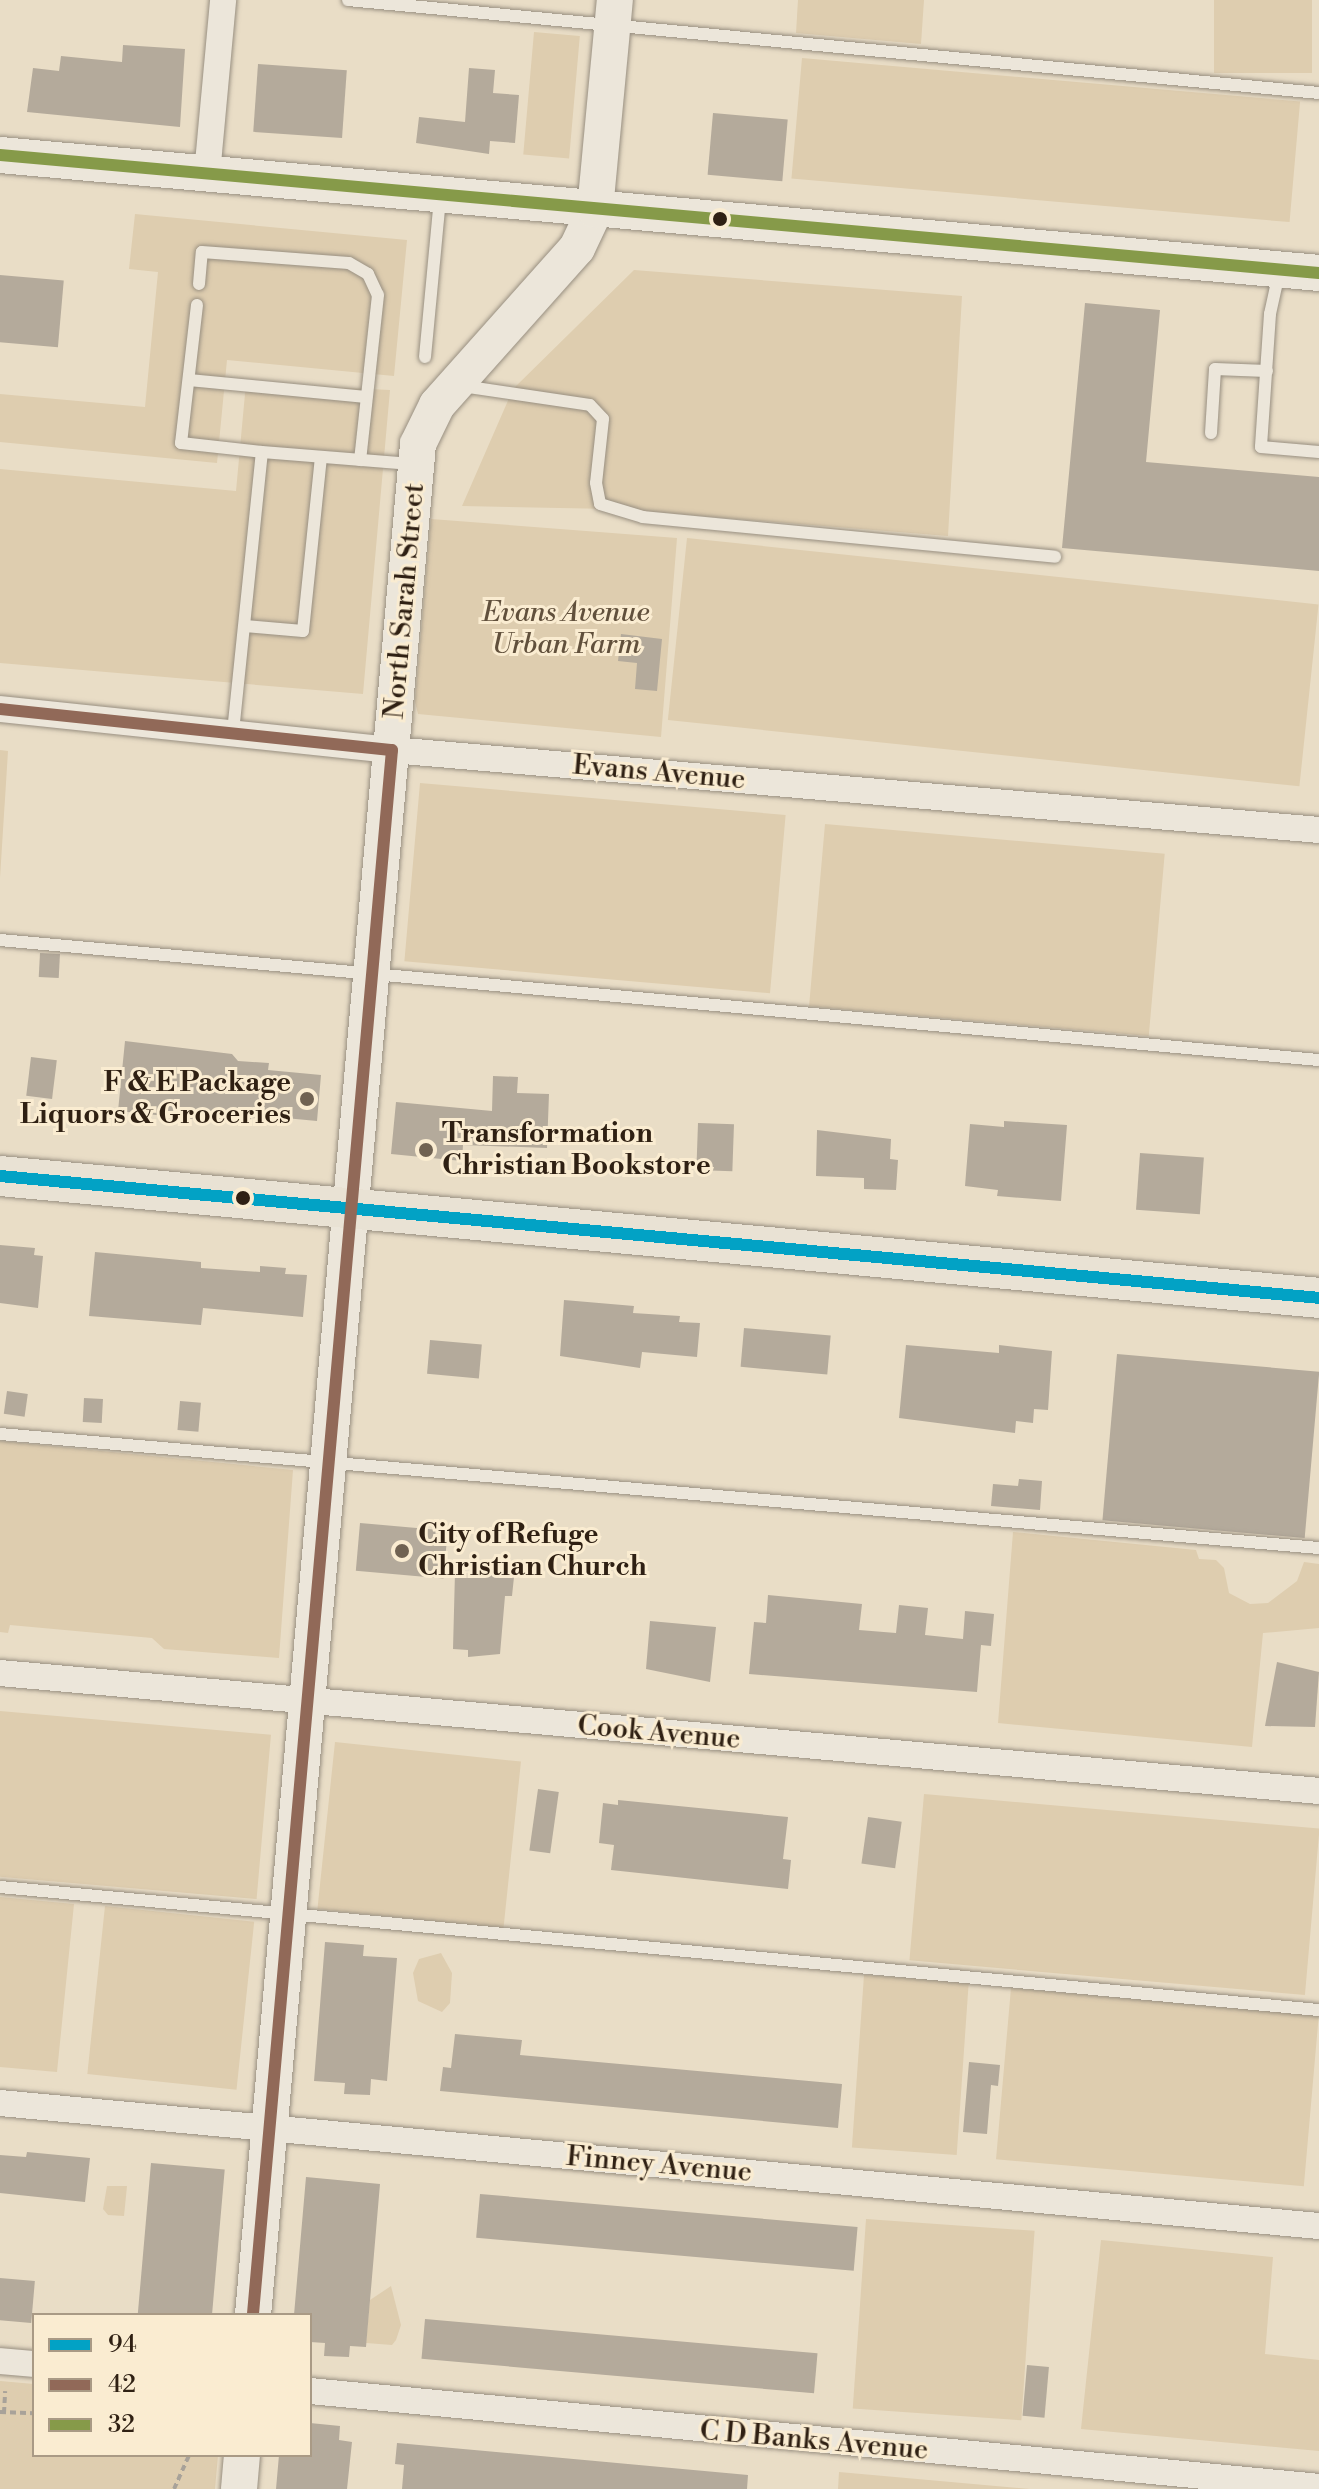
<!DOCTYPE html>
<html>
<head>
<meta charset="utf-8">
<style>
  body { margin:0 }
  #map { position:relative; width:1319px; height:2489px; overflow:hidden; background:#e9ddc6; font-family:"Libre Bodoni",serif }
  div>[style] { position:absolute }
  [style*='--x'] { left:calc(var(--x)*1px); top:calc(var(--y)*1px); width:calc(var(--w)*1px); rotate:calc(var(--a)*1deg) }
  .green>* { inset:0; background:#decdaf; transform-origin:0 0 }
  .building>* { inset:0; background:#b4aa9b; transform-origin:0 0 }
  .path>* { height:4px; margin-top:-2px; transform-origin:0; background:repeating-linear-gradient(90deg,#a8a299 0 6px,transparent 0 10px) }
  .roads { filter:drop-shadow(0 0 2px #988f81) drop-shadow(0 0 2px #988f81) }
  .lane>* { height:12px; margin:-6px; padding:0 6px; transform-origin:6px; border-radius:6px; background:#ece6da }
  .street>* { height:26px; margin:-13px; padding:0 13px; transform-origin:13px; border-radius:13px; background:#ece6da }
  .secondary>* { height:36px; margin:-18px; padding:0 18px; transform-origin:18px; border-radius:18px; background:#ece6da }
  .primary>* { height:40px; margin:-20px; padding:0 20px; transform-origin:20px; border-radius:20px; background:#e9e2d4 }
  .bus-1>* { height:12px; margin:-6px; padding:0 6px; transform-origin:6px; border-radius:6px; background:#02a2c5 }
  .bus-2>* { height:12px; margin:-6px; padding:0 6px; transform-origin:6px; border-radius:6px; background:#916958 }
  .bus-3>* { height:12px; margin:-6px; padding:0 6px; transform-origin:6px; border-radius:6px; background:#869a49 }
  .dots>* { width:22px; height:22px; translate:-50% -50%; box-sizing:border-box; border:4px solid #faecd1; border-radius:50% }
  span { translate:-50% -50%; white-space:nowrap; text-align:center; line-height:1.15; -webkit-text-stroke:6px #faecd1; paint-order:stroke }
  .street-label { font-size:28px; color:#2f2013 }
  .park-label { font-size:28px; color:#61503c; font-style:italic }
  .poi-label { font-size:28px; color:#2f2013; font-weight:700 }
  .right { translate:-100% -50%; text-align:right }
  .left { translate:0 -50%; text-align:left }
  .legend { position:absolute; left:32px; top:2313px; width:280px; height:144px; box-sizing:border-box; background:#faecd1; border:2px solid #a99a85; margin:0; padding:10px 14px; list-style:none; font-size:24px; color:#2f2013 }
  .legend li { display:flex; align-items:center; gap:16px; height:40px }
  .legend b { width:40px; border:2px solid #a99a85 }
</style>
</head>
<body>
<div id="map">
  <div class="green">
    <i style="clip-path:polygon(798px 0,924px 0,921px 44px,796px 33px)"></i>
    <i style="left:1214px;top:0;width:98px;height:73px"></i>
    <i style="left:534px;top:32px;width:46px;height:123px;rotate:5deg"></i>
    <i style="left:802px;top:58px;width:500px;height:121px;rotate:5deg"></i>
    <i style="clip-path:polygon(135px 214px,407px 240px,394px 376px,227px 360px,217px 463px,0 442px,0 394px,145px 407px,158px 272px,129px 269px)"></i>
    <i style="clip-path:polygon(634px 270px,962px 296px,948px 536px,611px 509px,462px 506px,513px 389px)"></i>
    <i style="clip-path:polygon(246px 383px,390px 390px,363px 694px,0 663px,0 469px,236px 491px)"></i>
    <i style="clip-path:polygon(431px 519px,677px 538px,661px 737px,418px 714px,415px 702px)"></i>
    <i style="left:687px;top:538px;width:635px;height:183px;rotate:6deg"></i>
    <i style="clip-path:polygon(0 750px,8px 751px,0 878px)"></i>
    <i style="left:420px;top:783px;width:367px;height:179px;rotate:5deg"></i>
    <i style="left:825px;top:824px;width:341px;height:183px;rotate:5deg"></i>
    <i style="clip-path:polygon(0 1441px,293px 1470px,279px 1658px,164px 1649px,152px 1638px,10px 1625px,8px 1633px,0 1632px)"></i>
    <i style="clip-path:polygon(1013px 1532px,1196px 1550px,1199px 1559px,1216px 1560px,1224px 1568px,1229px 1593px,1250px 1604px,1268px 1603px,1297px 1581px,1304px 1562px,1319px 1564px,1319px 1628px,1263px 1633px,1252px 1747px,998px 1723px)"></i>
    <i style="left:0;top:1711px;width:272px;height:165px;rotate:5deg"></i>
    <i style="left:335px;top:1742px;width:187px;height:168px;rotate:6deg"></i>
    <i style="left:924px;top:1794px;width:397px;height:167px;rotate:5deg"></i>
    <i style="clip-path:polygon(0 1897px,74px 1904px,57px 2072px,0 2067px)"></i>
    <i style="left:105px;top:1906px;width:150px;height:169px;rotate:6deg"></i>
    <i style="clip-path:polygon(441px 1953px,452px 1973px,450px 2003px,442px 2012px,418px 2001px,413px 1973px,419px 1959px)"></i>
    <i style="left:864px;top:1975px;width:105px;height:173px;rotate:4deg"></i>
    <i style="left:1011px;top:1988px;width:309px;height:172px;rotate:5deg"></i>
    <i style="clip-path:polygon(107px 2186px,127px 2186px,124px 2216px,108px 2215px,103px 2209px)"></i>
    <i style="left:866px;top:2219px;width:169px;height:190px;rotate:4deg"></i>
    <i style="clip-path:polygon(1101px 2240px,1273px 2257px,1265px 2354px,1319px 2360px,1319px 2451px,1081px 2429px)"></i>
    <i style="clip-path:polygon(391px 2286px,401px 2325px,396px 2340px,392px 2345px,366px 2343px,370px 2300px)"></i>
    <i style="clip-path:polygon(0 2381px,34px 2384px,34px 2455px,218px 2455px,215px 2489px,0 2489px)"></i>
    <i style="clip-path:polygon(839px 2472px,1030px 2489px,838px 2489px)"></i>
  </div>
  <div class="building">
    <i style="clip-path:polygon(123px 45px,185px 49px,180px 127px,27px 112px,33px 68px,59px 71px,61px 56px,122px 62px)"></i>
    <i style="left:258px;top:64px;width:89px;height:68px;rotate:4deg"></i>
    <i style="clip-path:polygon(469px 68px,495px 70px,493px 93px,519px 95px,515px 143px,490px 141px,489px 154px,416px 143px,419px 117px,465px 122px)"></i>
    <i style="left:713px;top:113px;width:75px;height:62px;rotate:5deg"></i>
    <i style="left:0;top:275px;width:64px;height:67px;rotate:5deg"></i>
    <i style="clip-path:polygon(1085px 303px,1160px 310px,1146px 462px,1319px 477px,1319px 571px,1062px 548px)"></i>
    <i style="clip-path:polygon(621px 634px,662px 639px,657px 691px,635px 689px,637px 663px,618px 661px)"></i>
    <i style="left:40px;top:953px;width:20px;height:24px;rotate:3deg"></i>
    <i style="clip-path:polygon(125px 1041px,232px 1054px,238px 1061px,269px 1063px,268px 1070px,321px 1075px,317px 1121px,264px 1116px,251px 1118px,251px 1125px,118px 1111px)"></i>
    <i style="left:31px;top:1057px;width:26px;height:39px;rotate:7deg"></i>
    <i style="clip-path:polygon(493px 1076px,518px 1077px,517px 1093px,549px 1094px,547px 1148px,463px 1145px,462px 1161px,391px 1154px,396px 1102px,492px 1111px)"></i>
    <i style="clip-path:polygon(1004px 1121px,1067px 1125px,1061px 1201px,997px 1196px,998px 1190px,965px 1186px,970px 1124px,1004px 1127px)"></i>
    <i style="left:698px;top:1123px;width:36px;height:47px;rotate:2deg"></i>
    <i style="clip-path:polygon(817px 1130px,891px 1139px,890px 1159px,898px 1160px,896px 1190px,864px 1189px,864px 1178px,816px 1176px)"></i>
    <i style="left:1140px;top:1153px;width:64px;height:57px;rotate:4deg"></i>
    <i style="clip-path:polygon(0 1245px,35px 1248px,34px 1255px,43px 1256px,38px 1308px,0 1303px)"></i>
    <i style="clip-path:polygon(95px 1252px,201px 1262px,201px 1268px,260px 1272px,260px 1266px,286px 1268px,285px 1274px,307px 1275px,303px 1317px,203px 1308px,201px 1325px,89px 1316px)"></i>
    <i style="clip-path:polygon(564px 1300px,634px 1306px,633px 1313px,680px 1316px,679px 1322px,700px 1323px,697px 1357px,642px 1352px,640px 1368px,560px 1356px)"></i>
    <i style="left:744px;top:1328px;width:87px;height:39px;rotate:5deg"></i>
    <i style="left:430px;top:1340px;width:52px;height:34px;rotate:5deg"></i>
    <i style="clip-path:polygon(906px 1345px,999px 1353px,999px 1345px,1052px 1351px,1048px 1410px,1034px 1409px,1033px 1423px,1016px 1421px,1015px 1433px,899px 1418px)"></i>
    <i style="left:1117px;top:1354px;width:203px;height:167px;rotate:5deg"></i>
    <i style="left:7px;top:1391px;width:21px;height:23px;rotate:8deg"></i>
    <i style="left:84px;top:1398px;width:19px;height:24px;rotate:3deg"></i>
    <i style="left:180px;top:1401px;width:21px;height:29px;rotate:5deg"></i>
    <i style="clip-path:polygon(1019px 1479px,1042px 1481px,1040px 1510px,991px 1506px,993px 1484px,1018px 1486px)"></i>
    <i style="left:360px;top:1523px;width:88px;height:48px;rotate:5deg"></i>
    <i style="clip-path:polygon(455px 1572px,514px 1577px,512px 1596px,505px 1596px,500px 1654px,468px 1657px,468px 1650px,453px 1649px)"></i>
    <i style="clip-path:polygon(768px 1595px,862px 1604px,859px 1630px,896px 1633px,899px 1605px,928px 1608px,925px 1635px,963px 1639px,965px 1611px,994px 1614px,991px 1646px,981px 1645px,977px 1692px,749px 1674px,754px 1622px,766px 1623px)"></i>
    <i style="clip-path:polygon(650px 1621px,716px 1627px,710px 1682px,646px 1669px)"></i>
    <i style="clip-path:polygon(1277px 1662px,1319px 1672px,1315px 1727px,1265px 1726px)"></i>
    <i style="left:538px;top:1789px;width:21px;height:62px;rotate:8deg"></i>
    <i style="clip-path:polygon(618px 1800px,788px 1817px,783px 1859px,791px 1860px,788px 1889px,611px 1870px,614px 1845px,599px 1843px,603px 1803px,618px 1805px)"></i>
    <i style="left:868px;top:1817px;width:34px;height:47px;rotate:8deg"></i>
    <i style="clip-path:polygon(325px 1942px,364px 1945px,363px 1956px,397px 1958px,387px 2081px,371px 2079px,370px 2095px,344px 2094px,345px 2083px,314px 2081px)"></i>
    <i style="clip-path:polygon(455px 2034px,522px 2040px,520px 2055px,842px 2084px,838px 2128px,440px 2091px,443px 2067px,451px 2068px)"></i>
    <i style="clip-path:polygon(969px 2062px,1000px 2065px,998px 2086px,991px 2085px,987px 2134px,963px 2132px)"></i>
    <i style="clip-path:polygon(27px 2152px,90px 2158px,85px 2202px,0 2193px,0 2155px,26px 2157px)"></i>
    <i style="left:151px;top:2163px;width:74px;height:153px;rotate:5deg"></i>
    <i style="clip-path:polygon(306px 2177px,380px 2184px,366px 2347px,350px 2346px,349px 2357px,324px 2356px,325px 2343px,310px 2342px,310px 2315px,294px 2315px)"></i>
    <i style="left:480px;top:2194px;width:379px;height:44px;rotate:5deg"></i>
    <i style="left:0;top:2278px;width:35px;height:42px;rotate:5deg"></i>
    <i style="left:425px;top:2319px;width:394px;height:40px;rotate:5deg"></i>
    <i style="left:1027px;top:2365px;width:22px;height:51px;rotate:5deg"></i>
    <i style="clip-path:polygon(310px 2423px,340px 2426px,339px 2440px,352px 2442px,347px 2489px,276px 2489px,279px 2455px,310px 2455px)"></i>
    <i style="clip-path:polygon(397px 2443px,748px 2475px,747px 2489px,402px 2489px,404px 2465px,395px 2464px)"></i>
  </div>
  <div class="path">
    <i style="--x:0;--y:2412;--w:34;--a:2"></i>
    <i style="--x:4;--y:2413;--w:22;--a:-87"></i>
    <i style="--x:174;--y:2489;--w:37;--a:-66"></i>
  </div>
  <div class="roads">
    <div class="lane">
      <i style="--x:348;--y:0;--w:975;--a:5.47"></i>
      <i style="--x:1279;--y:273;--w:42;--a:102.4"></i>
      <i style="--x:1270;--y:314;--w:133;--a:93.9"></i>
      <i style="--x:1261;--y:447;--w:58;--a:4.9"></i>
      <i style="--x:199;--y:284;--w:32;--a:-85"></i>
      <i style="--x:202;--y:252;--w:147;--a:4.3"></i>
      <i style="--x:349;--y:263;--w:22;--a:30"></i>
      <i style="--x:368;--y:274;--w:23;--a:65"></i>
      <i style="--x:378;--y:295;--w:166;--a:96.2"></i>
      <i style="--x:197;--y:305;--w:139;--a:96.6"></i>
      <i style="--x:181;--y:443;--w:81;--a:6.3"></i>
      <i style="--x:425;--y:357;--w:159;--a:-84.6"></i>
      <i style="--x:189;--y:380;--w:178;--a:5.5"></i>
      <i style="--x:462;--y:386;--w:129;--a:8.4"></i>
      <i style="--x:590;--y:405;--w:19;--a:47"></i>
      <i style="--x:603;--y:419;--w:64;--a:96.2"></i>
      <i style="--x:596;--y:483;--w:21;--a:79"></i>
      <i style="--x:600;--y:504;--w:45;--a:16.8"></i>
      <i style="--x:643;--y:517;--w:414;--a:5.5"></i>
      <i style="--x:1211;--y:433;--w:64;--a:-86.4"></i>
      <i style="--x:1215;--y:369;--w:52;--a:2.2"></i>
      <i style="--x:245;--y:626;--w:58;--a:4.9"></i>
      <i style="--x:303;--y:631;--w:175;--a:-84.1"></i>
      <i style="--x:233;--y:732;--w:281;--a:-84.1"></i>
      <i style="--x:262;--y:452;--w:150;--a:4.6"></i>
      <i style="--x:0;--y:940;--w:1324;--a:5.2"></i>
      <i style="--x:0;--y:1434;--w:1324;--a:4.94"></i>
      <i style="--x:0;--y:1887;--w:1325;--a:5.33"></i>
    </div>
    <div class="street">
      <i style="--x:207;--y:174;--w:175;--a:-84.7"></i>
      <i style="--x:0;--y:709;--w:394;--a:6"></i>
      <i style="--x:392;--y:750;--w:930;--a:4.93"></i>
      <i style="--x:0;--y:1673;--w:1324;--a:5.11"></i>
      <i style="--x:0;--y:2103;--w:1325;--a:5.33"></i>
      <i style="--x:0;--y:2361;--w:34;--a:5"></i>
      <i style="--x:310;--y:2391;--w:1014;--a:5.43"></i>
    </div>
    <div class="secondary">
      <i style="--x:0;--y:155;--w:1324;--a:5.11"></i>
      <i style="--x:253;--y:2315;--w:1878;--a:-84.96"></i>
      <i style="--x:418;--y:444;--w:43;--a:-64"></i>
      <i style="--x:437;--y:405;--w:210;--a:-48.3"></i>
      <i style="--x:577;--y:248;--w:42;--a:-64.7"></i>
      <i style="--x:595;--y:210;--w:211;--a:-84.6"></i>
      <i style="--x:239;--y:2489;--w:34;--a:-85"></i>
    </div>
    <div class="primary">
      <i style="--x:0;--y:1176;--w:1325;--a:5.28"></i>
    </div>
  </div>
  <div class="bus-1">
    <i style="--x:0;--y:1176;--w:1325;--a:5.28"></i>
  </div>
  <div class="bus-2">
    <i style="--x:0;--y:709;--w:394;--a:6"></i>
    <i style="--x:392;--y:750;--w:1571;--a:95.08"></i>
  </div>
  <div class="bus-3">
    <i style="--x:0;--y:155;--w:1324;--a:5.11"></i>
  </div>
  <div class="dots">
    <i style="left:720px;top:219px;background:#2f2013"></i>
    <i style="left:307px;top:1099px;background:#706252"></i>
    <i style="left:426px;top:1150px;background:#706252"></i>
    <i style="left:243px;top:1198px;background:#2f2013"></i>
    <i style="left:402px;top:1551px;background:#706252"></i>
  </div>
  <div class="street-label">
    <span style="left:405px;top:601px;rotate:-85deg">North Sarah Street</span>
    <span style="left:659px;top:773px;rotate:5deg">Evans Avenue</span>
    <span style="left:659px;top:1733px;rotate:5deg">Cook Avenue</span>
    <span style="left:659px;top:2165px;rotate:5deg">Finney Avenue</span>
    <span style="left:814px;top:2441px;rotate:5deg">C D Banks Avenue</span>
  </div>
  <div class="park-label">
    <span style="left:566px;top:629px">Evans Avenue<br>Urban Farm</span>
  </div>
  <div class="poi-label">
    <span class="right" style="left:291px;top:1099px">F &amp; E Package<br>Liquors &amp; Groceries</span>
    <span class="left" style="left:442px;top:1150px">Transformation<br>Christian Bookstore</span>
    <span class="left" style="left:418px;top:1551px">City of Refuge<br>Christian Church</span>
  </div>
  <ul class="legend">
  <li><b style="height:10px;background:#02a2c5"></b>94</li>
  <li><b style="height:10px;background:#916958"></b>42</li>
  <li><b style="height:10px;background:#869a49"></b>32</li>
  </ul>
</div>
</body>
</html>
